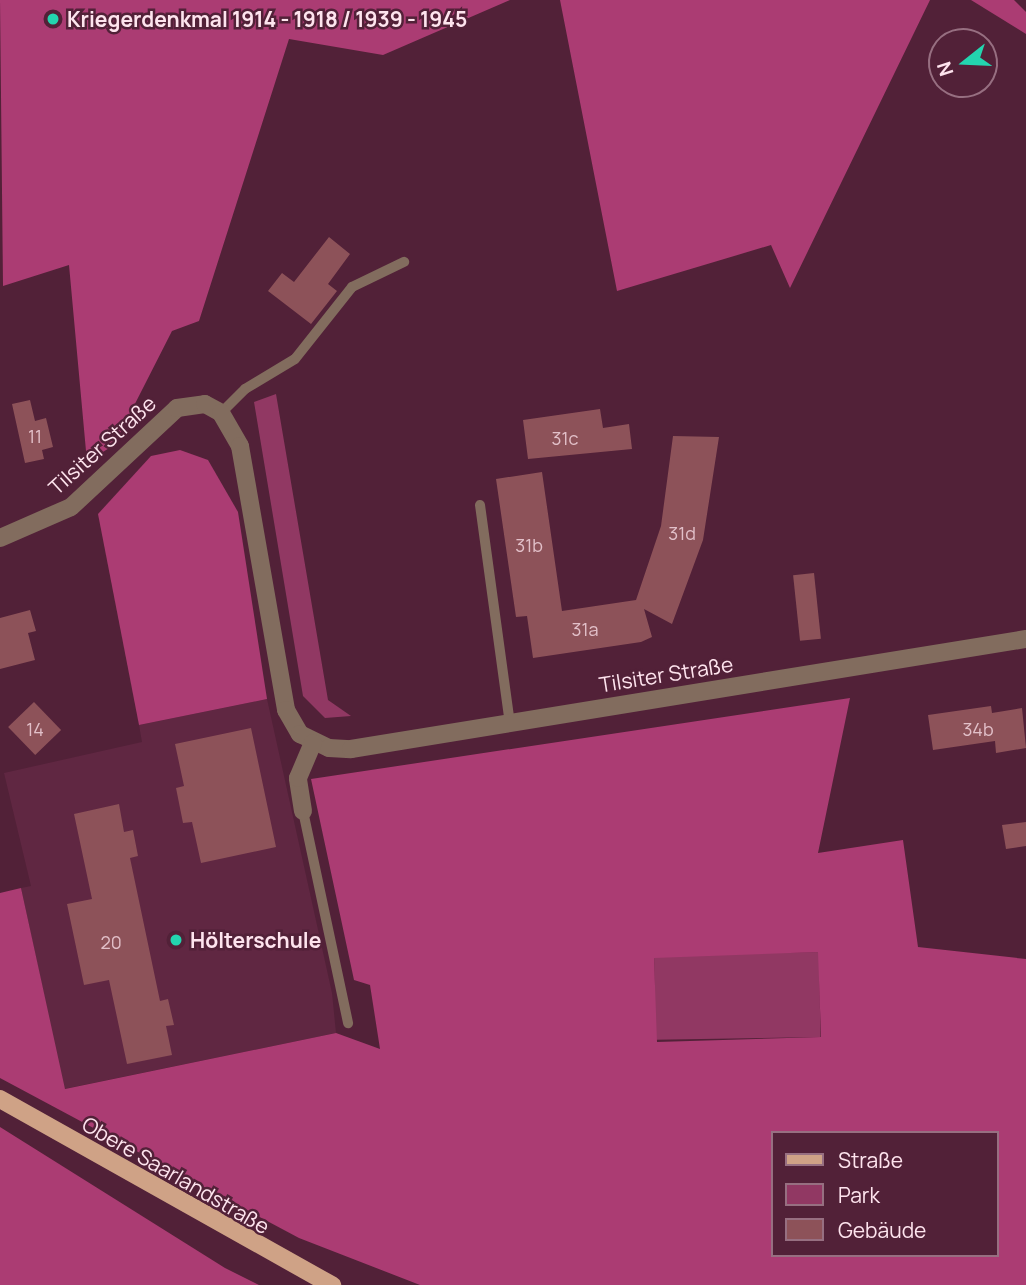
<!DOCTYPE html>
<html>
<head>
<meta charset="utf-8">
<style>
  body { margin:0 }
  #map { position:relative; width:1026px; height:1285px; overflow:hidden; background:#522138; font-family:Manrope,sans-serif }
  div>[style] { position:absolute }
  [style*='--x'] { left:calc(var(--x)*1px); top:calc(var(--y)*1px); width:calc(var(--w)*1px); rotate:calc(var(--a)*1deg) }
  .built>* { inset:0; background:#602742 }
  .green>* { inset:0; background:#913863; transform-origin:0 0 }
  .forest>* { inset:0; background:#ab3c73 }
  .building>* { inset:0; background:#8d5259; transform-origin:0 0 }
  .lane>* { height:10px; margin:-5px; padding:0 5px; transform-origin:5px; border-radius:5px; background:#826c5e }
  .street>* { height:18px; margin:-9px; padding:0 9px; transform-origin:9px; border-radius:9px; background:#826c5e }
  .primary>* { height:18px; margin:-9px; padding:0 9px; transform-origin:9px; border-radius:9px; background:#cfa286 }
  .dots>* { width:19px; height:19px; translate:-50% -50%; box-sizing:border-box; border:4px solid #522138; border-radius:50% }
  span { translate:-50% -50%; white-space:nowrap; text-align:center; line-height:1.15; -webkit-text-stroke:5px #522138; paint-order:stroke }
  .number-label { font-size:18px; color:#e2c0c9 }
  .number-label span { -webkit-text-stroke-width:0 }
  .poi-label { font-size:21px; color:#fee4ee; font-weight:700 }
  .left { translate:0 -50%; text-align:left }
  .street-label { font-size:21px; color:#fee4ee }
  .legend { position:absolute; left:771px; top:1131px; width:228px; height:126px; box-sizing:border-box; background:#522138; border:2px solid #976f81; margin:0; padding:9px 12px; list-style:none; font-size:21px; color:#fee4ee }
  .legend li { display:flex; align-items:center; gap:14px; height:35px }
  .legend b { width:35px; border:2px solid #976f81 }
  .north { position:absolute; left:928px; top:28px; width:70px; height:70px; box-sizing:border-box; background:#522138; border:2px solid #976f81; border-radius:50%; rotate:252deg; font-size:19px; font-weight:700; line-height:28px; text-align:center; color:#fee4ee }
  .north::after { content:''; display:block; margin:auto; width:24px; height:32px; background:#23d5af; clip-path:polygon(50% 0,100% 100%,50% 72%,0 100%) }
</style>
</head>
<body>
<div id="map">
  <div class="built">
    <i style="clip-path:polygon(267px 699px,332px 993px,336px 1033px,64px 1089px,21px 888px,31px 886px,4px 773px,142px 742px,139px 725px)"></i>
  </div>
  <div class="green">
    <i style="clip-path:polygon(276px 394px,328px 700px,351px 716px,325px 718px,303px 696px,254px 402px)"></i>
    <i style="left:819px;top:952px;width:85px;height:165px;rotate:89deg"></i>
  </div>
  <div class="forest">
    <i style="clip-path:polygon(0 0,510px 0,383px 55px,289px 39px,199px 321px,172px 331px,114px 445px,87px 462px,69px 265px,3px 286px)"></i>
    <i style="clip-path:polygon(560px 0,930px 0,790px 288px,771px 245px,617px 291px)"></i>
    <i style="clip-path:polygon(971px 0,1014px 0,1026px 12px,1026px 34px)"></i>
    <i style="clip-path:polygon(180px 450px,208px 460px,238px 512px,267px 699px,139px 725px,98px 514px,151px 456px)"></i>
    <i style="clip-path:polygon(evenodd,850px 698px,818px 853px,903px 840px,918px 947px,1026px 959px,1026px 1285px,420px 1285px,299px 1238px,0 1078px,0 893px,21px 888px,65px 1089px,336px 1033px,380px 1049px,370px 985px,354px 980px,311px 779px,850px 698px,818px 952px,821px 1037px,657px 1042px,654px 958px,818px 952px,850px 698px,772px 1133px,996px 1133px,996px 1255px,772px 1255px,772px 1133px)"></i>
    <i style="clip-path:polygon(0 1127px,225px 1268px,259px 1285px,0 1285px)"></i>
  </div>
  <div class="building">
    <i style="clip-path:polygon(329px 237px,350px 254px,328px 284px,337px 291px,311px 324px,268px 291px,282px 273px,294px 282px)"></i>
    <i style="clip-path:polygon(30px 400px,35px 421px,46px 418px,53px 447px,42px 450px,44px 459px,25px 463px,12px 404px)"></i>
    <i style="clip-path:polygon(600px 409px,603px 428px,629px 424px,632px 449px,528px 459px,523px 420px)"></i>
    <i style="clip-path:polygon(673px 436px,719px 437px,703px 540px,672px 624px,644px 609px,652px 637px,641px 642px,533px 658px,527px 616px,516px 617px,496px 479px,542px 472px,562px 611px,636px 600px,661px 526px)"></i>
    <i style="left:814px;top:573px;width:66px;height:21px;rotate:84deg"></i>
    <i style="clip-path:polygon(30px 610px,36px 631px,28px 633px,35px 660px,0 669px,0 618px)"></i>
    <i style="left:34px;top:702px;width:39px;height:36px;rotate:46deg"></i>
    <i style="clip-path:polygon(991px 706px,992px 713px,1022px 708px,1026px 748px,996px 753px,995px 741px,933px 750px,928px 715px)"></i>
    <i style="clip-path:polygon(251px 728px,276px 847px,201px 863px,192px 822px,183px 823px,176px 788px,184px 786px,175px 744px)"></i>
    <i style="clip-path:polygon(119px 804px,124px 832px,133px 830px,138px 856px,130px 858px,160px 1001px,168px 999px,174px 1025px,166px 1026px,172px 1055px,127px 1064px,109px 980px,84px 985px,67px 904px,92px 899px,74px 814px)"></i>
    <i style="clip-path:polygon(1026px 822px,1026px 846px,1006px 849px,1002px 825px)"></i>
  </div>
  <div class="lane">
    <i style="--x:221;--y:413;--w:34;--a:-45"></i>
    <i style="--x:245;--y:389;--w:58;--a:-31"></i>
    <i style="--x:295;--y:359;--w:92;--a:-51.6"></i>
    <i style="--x:352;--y:287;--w:58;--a:-25.7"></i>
    <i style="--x:480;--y:505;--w:220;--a:82.2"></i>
    <i style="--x:303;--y:811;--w:217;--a:78"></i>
  </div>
  <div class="street">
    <i style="--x:0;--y:538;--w:77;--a:-23.6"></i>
    <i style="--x:71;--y:507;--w:145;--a:-43"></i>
    <i style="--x:177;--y:408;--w:28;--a:-8"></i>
    <i style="--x:205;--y:404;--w:18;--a:29"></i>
    <i style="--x:221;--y:413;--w:38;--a:60"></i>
    <i style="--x:240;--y:446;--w:268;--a:80.1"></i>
    <i style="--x:286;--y:710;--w:28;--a:60"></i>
    <i style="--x:300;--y:734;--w:32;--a:26"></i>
    <i style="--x:329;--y:748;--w:22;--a:3"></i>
    <i style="--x:351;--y:749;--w:684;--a:-9.26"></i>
    <i style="--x:303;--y:811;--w:33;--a:-99"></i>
    <i style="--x:298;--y:778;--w:38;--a:-67"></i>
  </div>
  <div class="primary">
    <i style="--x:0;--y:1099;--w:381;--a:29.3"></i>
  </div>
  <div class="dots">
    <i style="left:53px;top:19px;background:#23d5af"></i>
    <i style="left:176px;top:940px;background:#23d5af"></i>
  </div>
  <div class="number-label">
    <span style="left:35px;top:436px">11</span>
    <span style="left:565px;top:438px">31c</span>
    <span style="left:682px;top:533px">31d</span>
    <span style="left:529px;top:545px">31b</span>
    <span style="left:585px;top:629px">31a</span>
    <span style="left:35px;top:729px">14</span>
    <span style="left:978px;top:729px">34b</span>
    <span style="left:111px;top:942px">20</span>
  </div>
  <div class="poi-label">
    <span class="left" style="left:67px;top:19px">Kriegerdenkmal 1914 - 1918 / 1939 - 1945</span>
    <span class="left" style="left:190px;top:940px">Hölterschule</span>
  </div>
  <div class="street-label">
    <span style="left:102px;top:445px;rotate:-42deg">Tilsiter Straße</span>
    <span style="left:666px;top:674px;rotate:-9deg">Tilsiter Straße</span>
    <span style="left:176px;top:1175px;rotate:30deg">Obere Saarlandstraße</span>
  </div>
  <ul class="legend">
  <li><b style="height:9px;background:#cfa286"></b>Straße</li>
  <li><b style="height:19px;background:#913863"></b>Park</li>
  <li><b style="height:19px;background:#8d5259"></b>Gebäude</li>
  </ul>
  <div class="north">N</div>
</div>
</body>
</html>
